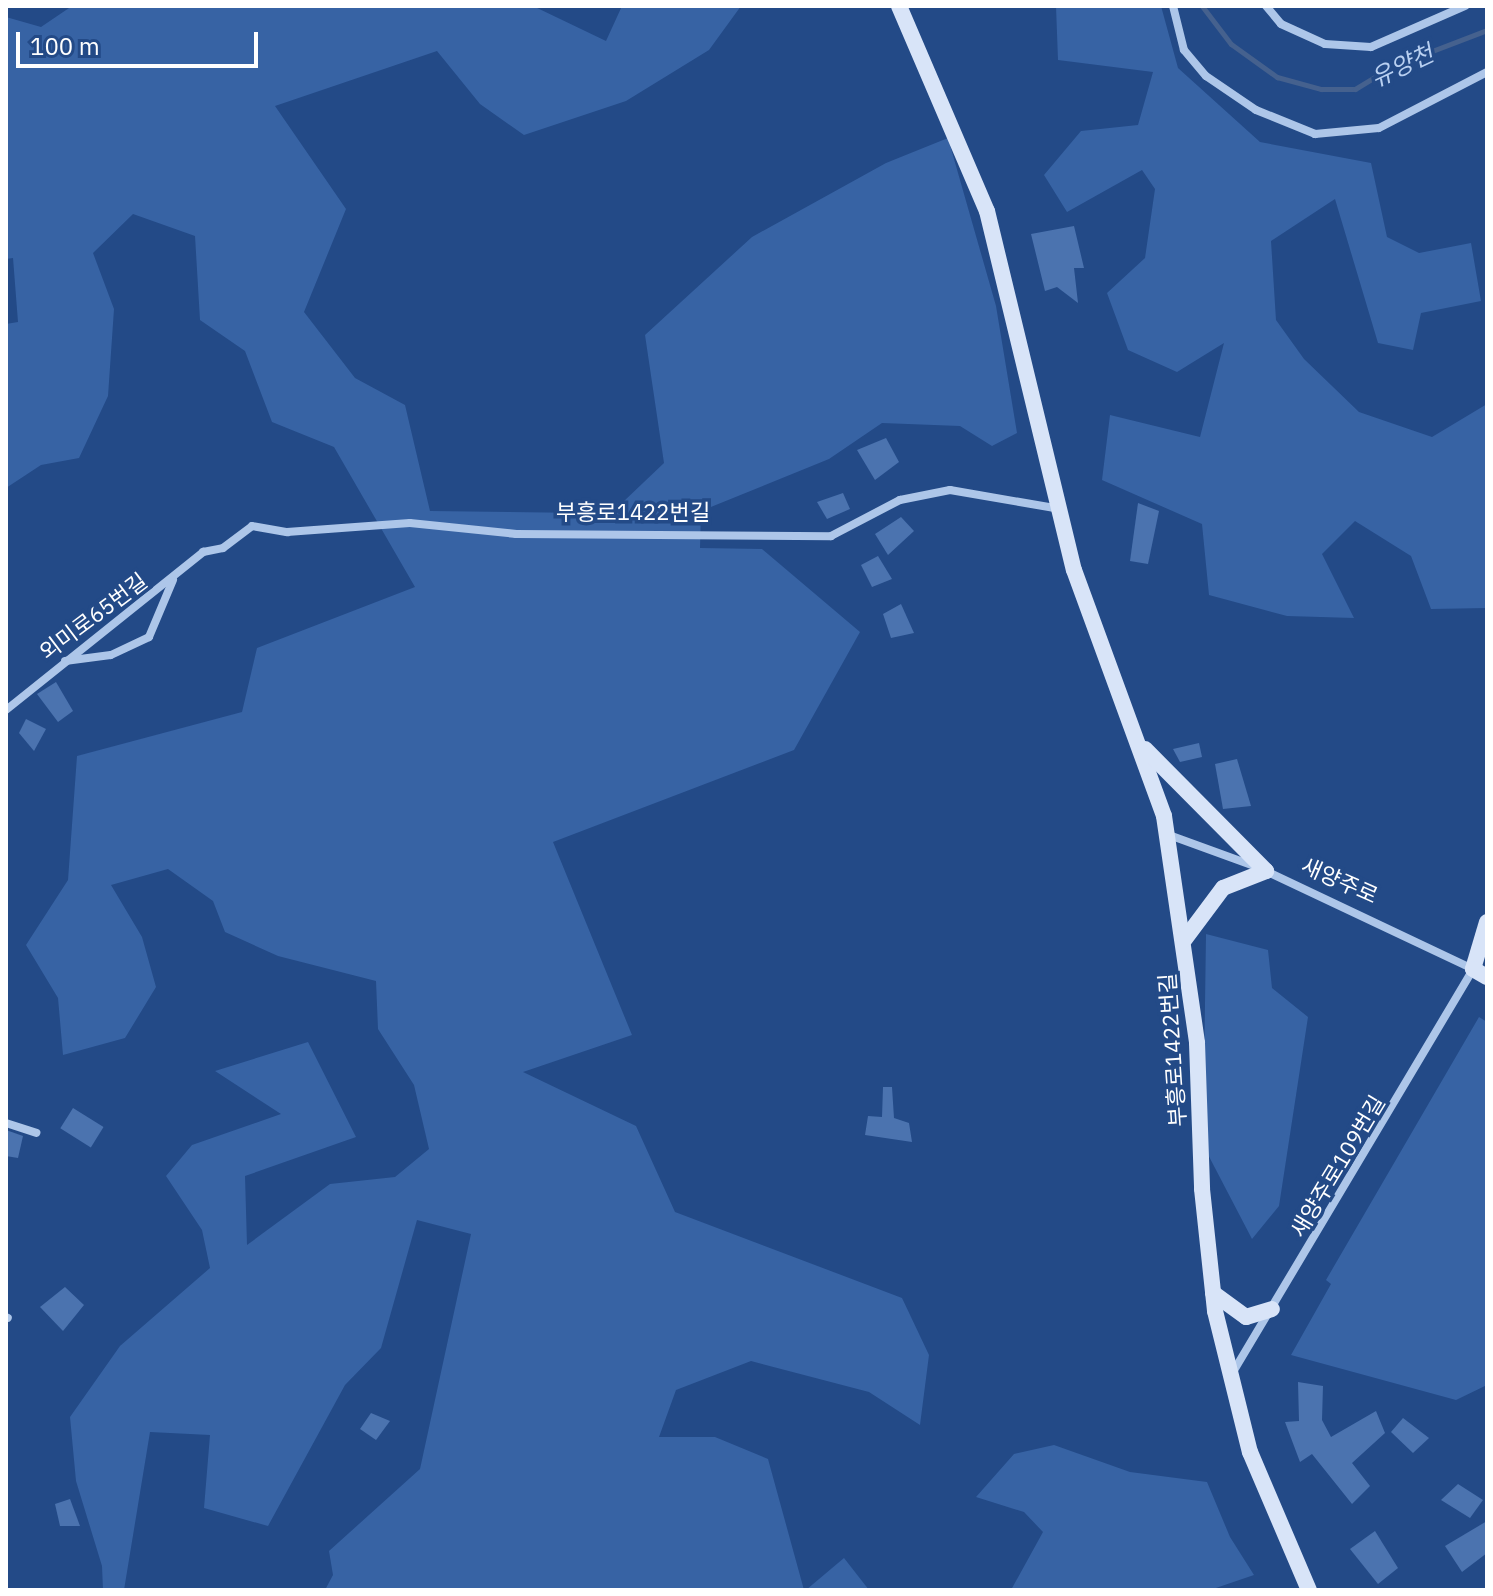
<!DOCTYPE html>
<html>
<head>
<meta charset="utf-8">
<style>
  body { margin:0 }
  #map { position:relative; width:1493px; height:1596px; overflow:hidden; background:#234a87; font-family:"IBM Plex Sans","Noto Sans KR",sans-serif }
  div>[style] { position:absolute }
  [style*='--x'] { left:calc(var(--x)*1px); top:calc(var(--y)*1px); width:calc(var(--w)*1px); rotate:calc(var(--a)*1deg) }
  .green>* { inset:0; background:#3763a4 }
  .stream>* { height:5px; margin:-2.5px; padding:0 2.5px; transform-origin:2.5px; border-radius:2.5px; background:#45618e }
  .building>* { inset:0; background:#4b73af; transform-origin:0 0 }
  .street>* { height:8px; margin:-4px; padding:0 4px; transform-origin:4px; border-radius:4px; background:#adc6e9 }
  .secondary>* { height:16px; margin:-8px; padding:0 8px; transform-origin:8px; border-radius:8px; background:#d8e4f8 }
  span { translate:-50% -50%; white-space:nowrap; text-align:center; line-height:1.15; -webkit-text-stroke:7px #234a87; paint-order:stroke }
  .street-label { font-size:22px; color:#fff }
  .water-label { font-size:24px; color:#b9d0f1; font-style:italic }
  .frame { position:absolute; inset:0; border:8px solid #fff; pointer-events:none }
  .scale { position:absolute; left:16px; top:32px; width:242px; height:36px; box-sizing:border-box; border:4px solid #fff; border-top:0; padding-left:10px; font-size:24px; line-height:28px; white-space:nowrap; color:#fff; -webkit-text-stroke:6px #234a87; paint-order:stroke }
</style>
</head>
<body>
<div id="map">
  <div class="green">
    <i style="clip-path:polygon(72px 6px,533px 6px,606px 41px,622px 6px,741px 6px,709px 50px,626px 101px,524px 135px,480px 104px,437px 51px,275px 106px,346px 209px,304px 312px,355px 378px,405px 405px,430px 511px,584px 513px,623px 502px,664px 463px,645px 335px,752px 237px,886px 163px,948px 138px,996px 306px,1017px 433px,992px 446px,960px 426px,882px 423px,829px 459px,701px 511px,700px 548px,762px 549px,860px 632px,794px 750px,553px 842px,632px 1035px,523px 1072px,636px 1126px,675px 1212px,902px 1298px,929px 1355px,920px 1425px,869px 1392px,751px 1361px,676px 1390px,659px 1437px,715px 1437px,768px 1459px,804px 1590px,325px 1590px,333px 1575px,329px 1551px,420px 1469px,471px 1234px,417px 1220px,381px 1348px,345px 1385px,268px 1526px,204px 1508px,210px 1435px,150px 1432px,124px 1590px,103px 1590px,102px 1566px,76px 1481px,70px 1417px,120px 1346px,210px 1268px,202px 1230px,166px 1176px,192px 1145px,281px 1114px,215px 1071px,308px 1042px,356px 1137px,245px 1176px,247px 1245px,330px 1184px,395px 1177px,429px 1149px,414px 1085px,378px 1029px,376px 981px,278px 956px,225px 932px,213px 901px,168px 869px,111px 885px,142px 937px,156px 987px,125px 1038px,63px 1055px,58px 998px,26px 945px,68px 880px,77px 756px,242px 712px,257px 648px,415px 587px,334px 447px,272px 422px,245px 351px,200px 320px,195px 236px,133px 214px,93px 253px,114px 309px,108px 396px,79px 458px,41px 465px,6px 488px,6px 324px,18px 322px,13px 258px,6px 259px,6px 17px,41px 27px)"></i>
    <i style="clip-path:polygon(1056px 6px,1161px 6px,1178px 68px,1260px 142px,1371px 163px,1387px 237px,1419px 253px,1471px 243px,1481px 301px,1421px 313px,1413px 350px,1378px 343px,1335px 199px,1271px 241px,1276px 320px,1304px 359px,1359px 412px,1432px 437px,1487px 404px,1487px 608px,1431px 609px,1411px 556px,1355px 521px,1322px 554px,1354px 618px,1287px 616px,1209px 595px,1202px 524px,1102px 480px,1110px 415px,1200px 437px,1224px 343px,1177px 372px,1128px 350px,1107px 293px,1145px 258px,1155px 189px,1142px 170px,1067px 212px,1044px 175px,1081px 131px,1138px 125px,1153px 72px,1058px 60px)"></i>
    <i style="clip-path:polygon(1206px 934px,1268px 950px,1272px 988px,1308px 1017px,1279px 1206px,1252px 1239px,1203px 1145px)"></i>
    <i style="clip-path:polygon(1479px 1017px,1487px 1022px,1487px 1385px,1456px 1400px,1291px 1355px,1331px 1284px,1326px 1280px)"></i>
    <i style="clip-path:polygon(1054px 1445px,1130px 1472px,1207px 1482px,1230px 1537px,1254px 1575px,1210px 1590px,1011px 1590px,1043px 1532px,1024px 1512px,976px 1497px,1014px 1454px)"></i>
    <i style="clip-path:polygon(844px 1558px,869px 1590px,806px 1590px)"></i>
  </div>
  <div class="stream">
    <i style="--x:1202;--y:6;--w:48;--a:52.7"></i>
    <i style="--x:1231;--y:44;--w:57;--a:35.7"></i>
    <i style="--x:1277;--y:77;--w:46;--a:15.3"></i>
    <i style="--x:1321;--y:89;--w:34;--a:0"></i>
    <i style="--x:1355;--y:89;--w:44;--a:-31.2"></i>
    <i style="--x:1393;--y:66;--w:101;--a:-21"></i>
  </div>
  <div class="building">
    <i style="clip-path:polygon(1074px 226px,1084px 268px,1074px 268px,1078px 303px,1057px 287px,1045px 291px,1031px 234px)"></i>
    <i style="clip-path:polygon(886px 438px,899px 462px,875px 480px,857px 450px)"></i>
    <i style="clip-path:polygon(843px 493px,850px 509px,827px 519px,817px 502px)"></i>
    <i style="clip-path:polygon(1138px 503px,1159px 511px,1148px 564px,1130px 561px)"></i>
    <i style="clip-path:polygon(901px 517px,914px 531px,888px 555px,875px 534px)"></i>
    <i style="clip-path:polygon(878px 556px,892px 579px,872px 587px,861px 565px)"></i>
    <i style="clip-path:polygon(901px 604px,914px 633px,891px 638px,883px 614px)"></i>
    <i style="clip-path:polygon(56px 682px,73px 711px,58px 722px,37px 694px)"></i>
    <i style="clip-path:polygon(26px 719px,46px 729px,34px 751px,19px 733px)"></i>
    <i style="clip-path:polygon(1199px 743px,1202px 757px,1180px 762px,1173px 749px)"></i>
    <i style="clip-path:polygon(1237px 759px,1251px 806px,1223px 809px,1215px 764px)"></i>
    <i style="clip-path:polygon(883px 1087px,892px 1087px,894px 1118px,909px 1123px,912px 1142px,865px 1135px,868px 1116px,882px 1117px)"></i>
    <i style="left:73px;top:1108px;width:36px;height:24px;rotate:32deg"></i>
    <i style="clip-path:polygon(6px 1130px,23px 1136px,18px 1158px,6px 1156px)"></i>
    <i style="clip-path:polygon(65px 1287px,84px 1305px,63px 1331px,40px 1307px)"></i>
    <i style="clip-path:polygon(1298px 1382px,1323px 1386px,1322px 1420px,1331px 1437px,1376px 1411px,1385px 1433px,1352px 1463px,1370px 1486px,1352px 1504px,1312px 1454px,1300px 1462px,1285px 1422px,1299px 1421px)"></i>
    <i style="clip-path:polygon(371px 1413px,390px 1421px,376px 1440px,360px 1429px)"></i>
    <i style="clip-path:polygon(1403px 1418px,1429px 1438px,1413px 1453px,1391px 1432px)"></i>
    <i style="clip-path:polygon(1458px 1484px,1483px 1500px,1470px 1518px,1441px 1500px)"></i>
    <i style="clip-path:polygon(70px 1499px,80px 1526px,60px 1526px,55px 1504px)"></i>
    <i style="clip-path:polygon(1487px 1521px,1487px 1553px,1462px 1572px,1445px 1546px)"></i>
    <i style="clip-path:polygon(1375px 1531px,1398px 1568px,1378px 1584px,1350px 1549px)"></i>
  </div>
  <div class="street">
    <i style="--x:1173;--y:6;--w:45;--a:76"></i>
    <i style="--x:1184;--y:50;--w:34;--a:50"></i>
    <i style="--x:1206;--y:76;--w:60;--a:34.2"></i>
    <i style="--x:1256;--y:110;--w:64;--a:22.1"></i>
    <i style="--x:1315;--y:134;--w:64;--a:-5.4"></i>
    <i style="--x:1379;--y:128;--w:122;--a:-27.4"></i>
    <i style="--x:1266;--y:6;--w:23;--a:50"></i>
    <i style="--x:1281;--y:24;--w:48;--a:24.4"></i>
    <i style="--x:1325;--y:44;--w:46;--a:3.7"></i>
    <i style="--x:1371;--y:47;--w:103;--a:-23.6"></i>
    <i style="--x:65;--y:661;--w:46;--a:-7.4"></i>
    <i style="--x:111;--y:655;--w:42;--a:-25.3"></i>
    <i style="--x:149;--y:637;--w:62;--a:-67.2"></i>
    <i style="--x:6;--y:710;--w:253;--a:-38.7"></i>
    <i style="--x:203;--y:552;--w:20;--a:-11"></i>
    <i style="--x:223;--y:548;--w:36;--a:-37"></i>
    <i style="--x:252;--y:526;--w:36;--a:10"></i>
    <i style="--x:287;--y:532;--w:123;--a:-4.2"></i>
    <i style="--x:410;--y:523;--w:107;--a:5.9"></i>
    <i style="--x:516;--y:534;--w:315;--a:0.4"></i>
    <i style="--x:831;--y:536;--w:78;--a:-27.6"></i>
    <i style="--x:900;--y:500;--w:51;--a:-11.3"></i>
    <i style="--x:950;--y:490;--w:112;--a:9.8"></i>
    <i style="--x:1169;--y:835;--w:90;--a:20"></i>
    <i style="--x:6;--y:1123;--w:32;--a:18"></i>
    <i style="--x:6;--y:1317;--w:2;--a:27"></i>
    <i style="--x:1233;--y:1372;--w:469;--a:-59.2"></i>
    <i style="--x:1473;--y:969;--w:229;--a:-154.7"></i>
  </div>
  <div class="secondary">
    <i style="--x:899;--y:6;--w:223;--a:66.8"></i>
    <i style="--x:987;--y:211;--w:369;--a:76.4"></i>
    <i style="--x:1074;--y:570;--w:262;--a:69.9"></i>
    <i style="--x:1164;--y:816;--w:229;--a:81.7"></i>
    <i style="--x:1197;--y:1043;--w:146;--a:88"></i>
    <i style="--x:1202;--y:1189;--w:123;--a:83.9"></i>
    <i style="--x:1215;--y:1311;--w:145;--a:76.1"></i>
    <i style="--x:1250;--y:1452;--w:150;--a:66.9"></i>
    <i style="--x:1145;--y:749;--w:172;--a:45.2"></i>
    <i style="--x:1266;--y:871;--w:46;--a:158.4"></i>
    <i style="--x:1223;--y:888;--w:64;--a:126.7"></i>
    <i style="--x:1487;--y:922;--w:49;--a:106.6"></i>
    <i style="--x:1473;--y:969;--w:16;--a:30"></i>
    <i style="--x:1213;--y:1293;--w:41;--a:36"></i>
    <i style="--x:1246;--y:1317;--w:27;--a:-17"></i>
  </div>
  <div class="street-label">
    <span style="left:633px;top:512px">부흥로1422번길</span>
    <span style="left:93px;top:616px;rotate:-37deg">외미로65번길</span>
    <span style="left:1340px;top:880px;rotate:24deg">새양주로</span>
    <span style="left:1172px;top:1050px;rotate:-94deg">부흥로1422번길</span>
    <span style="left:1337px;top:1166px;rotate:-59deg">새양주로109번길</span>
  </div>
  <div class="water-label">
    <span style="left:1402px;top:66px;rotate:-25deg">유양천</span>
  </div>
  <div class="frame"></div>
  <div class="scale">100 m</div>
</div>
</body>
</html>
